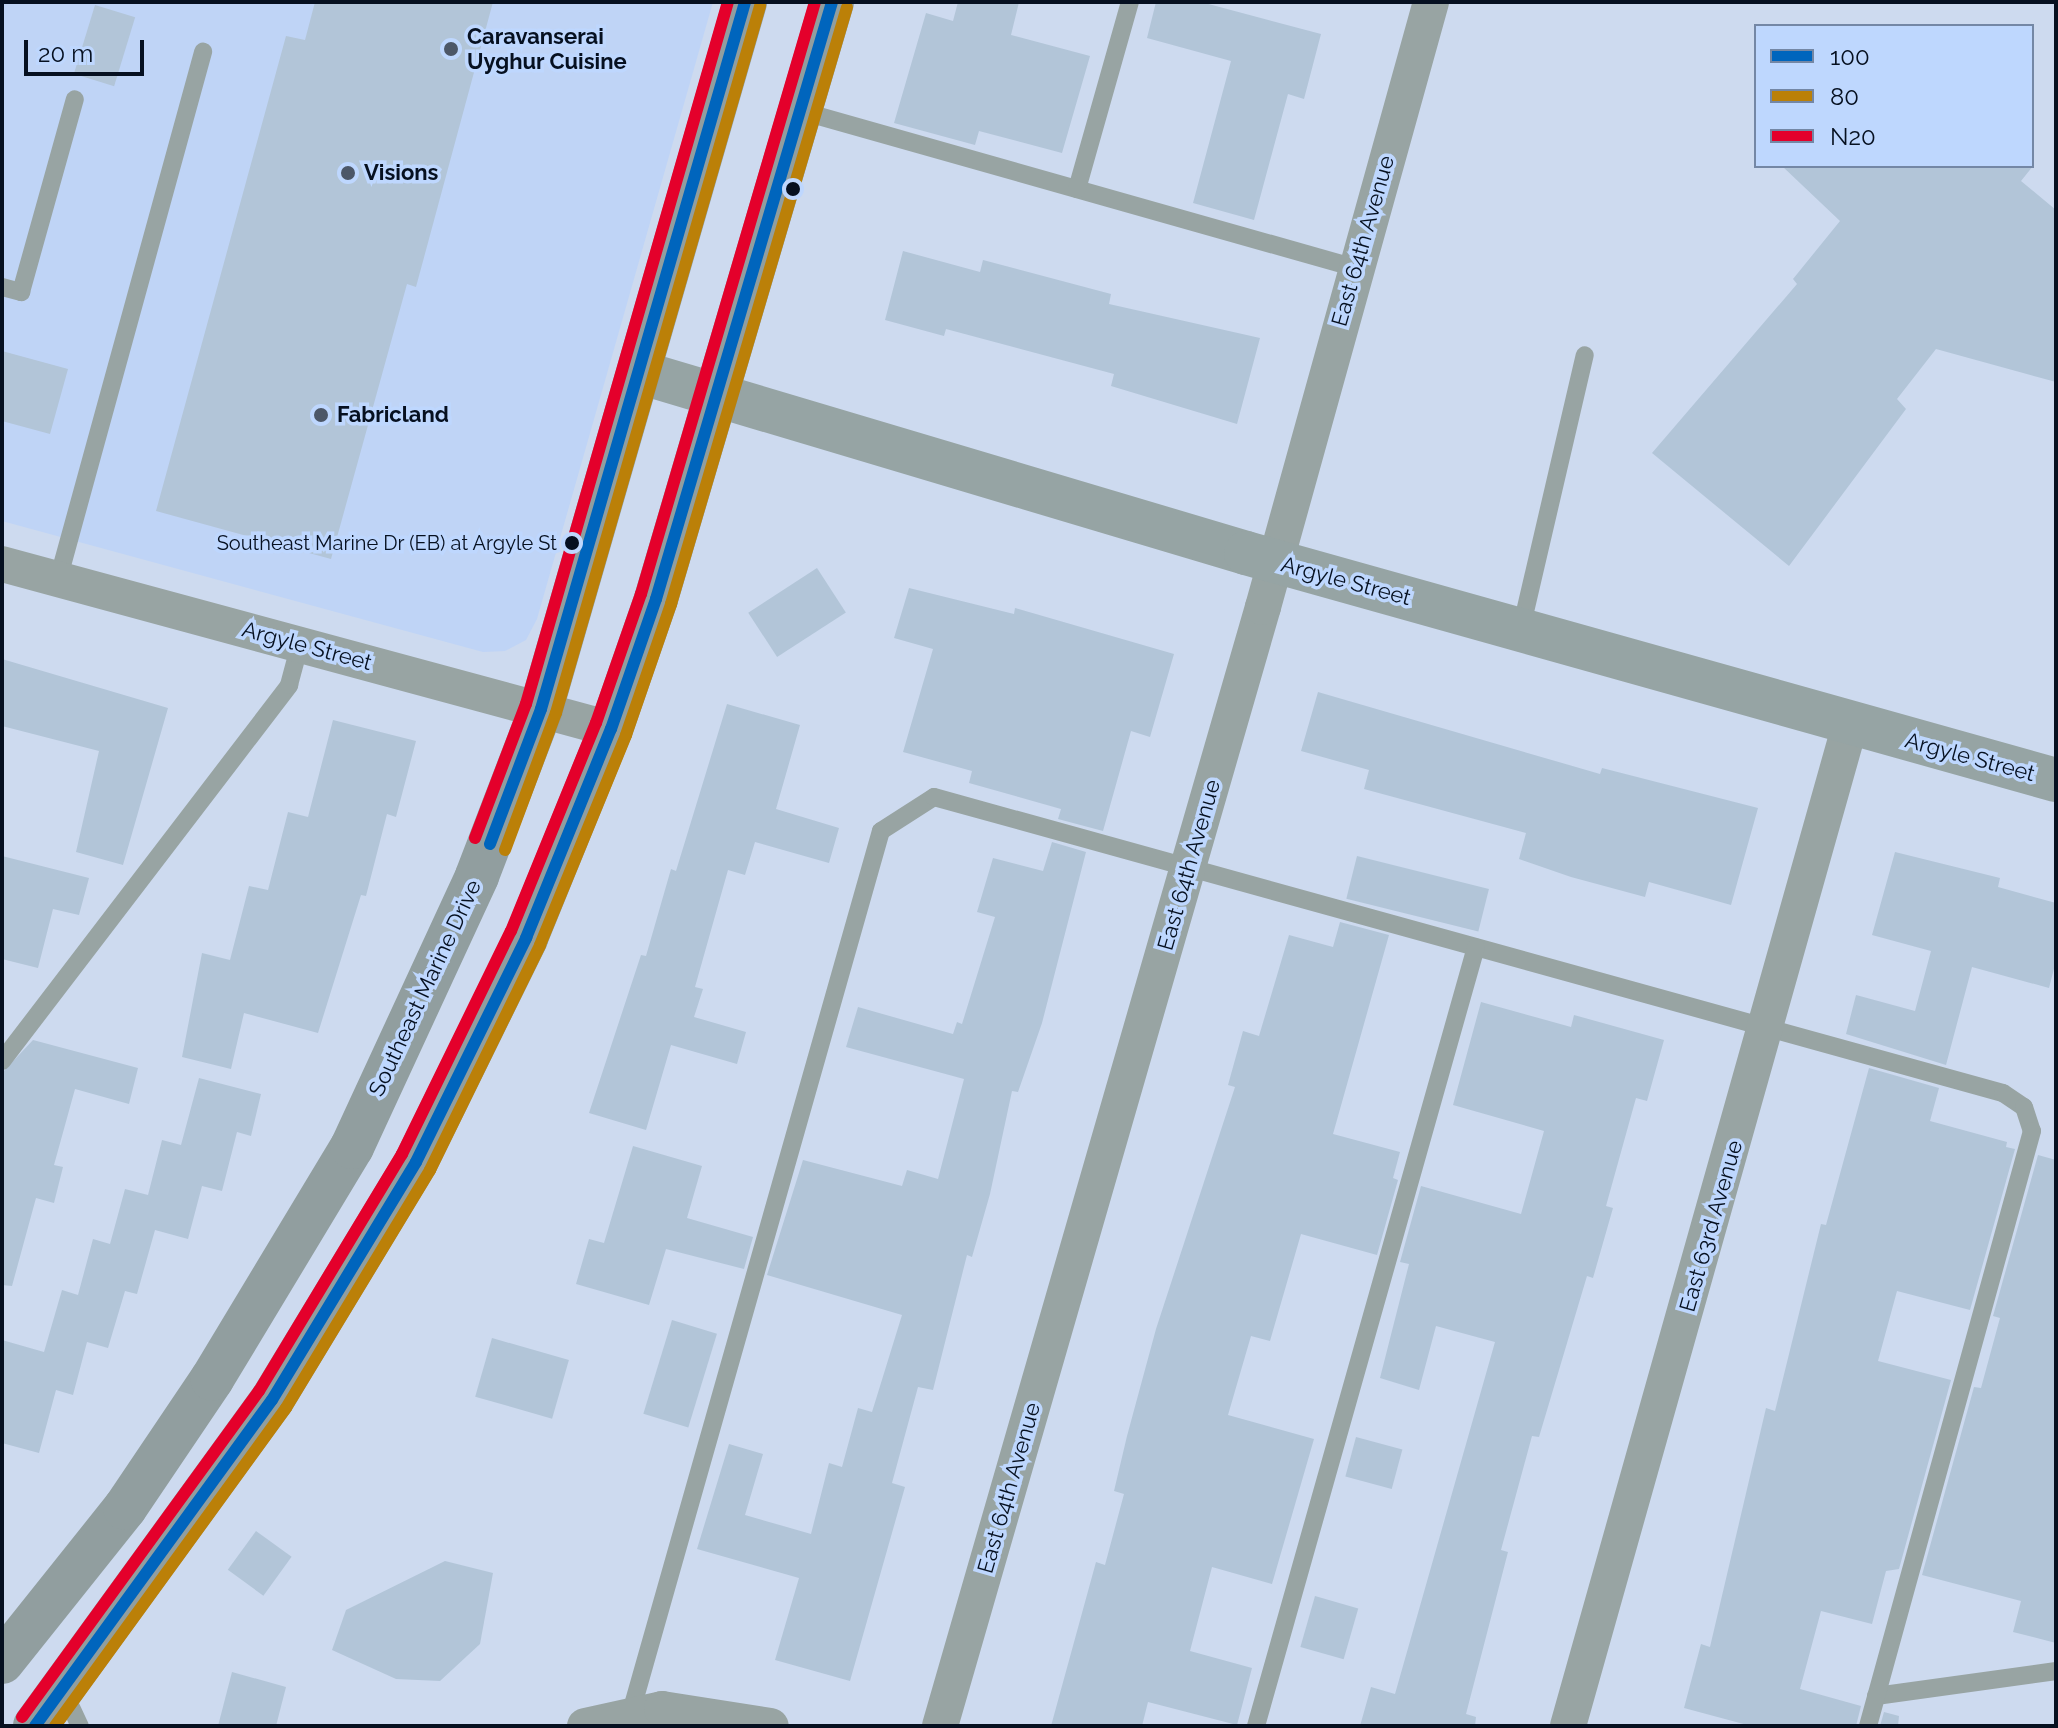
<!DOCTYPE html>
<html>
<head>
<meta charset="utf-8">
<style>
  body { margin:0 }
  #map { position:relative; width:2058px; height:1728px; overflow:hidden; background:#cddaef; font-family:Raleway,sans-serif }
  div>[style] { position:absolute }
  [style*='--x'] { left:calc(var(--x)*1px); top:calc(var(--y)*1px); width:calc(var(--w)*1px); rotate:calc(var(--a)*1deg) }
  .built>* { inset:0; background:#bfd4f6 }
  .building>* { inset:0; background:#b2c5d8; transform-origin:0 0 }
  .lane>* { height:18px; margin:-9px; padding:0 9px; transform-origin:9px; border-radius:9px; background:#98a4a3 }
  .street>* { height:36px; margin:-18px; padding:0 18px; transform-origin:18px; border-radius:18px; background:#98a4a3 }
  .secondary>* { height:44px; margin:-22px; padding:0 22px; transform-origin:22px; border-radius:22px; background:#96a4a4 }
  .primary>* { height:44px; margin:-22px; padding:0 22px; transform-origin:22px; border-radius:22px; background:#919e9f }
  .bus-1>* { height:12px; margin:-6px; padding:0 6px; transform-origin:6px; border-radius:6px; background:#0065bd }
  .bus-2>* { height:12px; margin:-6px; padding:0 6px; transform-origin:6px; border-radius:6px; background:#bb8008 }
  .bus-3>* { height:12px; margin:-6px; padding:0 6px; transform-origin:6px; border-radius:6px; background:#e4002b }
  .dots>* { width:22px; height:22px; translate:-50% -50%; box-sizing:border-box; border:4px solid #bed7fe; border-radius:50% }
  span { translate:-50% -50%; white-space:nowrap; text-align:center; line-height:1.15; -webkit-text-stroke:7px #bed7fe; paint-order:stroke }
  .bus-label { font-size:20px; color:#061020 }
  .right { translate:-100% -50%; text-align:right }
  .poi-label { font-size:22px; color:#061020; font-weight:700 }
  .left { translate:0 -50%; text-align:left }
  .street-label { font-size:22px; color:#061020 }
  .frame { position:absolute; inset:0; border:4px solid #061020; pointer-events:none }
  .legend { position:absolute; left:1754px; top:24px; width:280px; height:144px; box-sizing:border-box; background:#bed7fe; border:2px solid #7487a5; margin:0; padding:10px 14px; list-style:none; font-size:24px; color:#061020 }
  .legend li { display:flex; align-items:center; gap:16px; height:40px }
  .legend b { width:40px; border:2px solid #7487a5 }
  .scale { position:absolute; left:24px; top:40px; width:120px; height:36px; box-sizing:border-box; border:4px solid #061020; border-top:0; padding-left:10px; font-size:24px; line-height:28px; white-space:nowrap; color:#061020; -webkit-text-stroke:6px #bed7fe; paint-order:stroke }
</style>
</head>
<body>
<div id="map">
  <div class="built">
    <i style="clip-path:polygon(2px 2px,713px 2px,537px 619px,526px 640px,505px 651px,483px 652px,2px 521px)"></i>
  </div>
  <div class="building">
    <i style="clip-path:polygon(315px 2px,493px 2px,416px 287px,407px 284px,331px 559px,156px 511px,286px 36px,305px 40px)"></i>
    <i style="clip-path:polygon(958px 2px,1019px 2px,1011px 35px,1090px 56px,1062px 153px,979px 131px,975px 145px,894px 123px,926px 13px,953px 21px)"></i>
    <i style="clip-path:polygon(1156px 2px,1201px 2px,1321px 34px,1304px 99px,1288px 94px,1254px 220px,1193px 203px,1231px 61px,1147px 38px)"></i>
    <i style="left:95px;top:5px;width:42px;height:72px;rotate:17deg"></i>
    <i style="clip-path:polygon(1782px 166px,2033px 166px,2021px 181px,2056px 210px,2056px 382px,1936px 349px,1897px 399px,1906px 409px,1789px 566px,1652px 453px,1797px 284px,1793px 279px,1840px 221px)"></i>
    <i style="clip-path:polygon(903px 251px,980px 272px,983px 260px,1111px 294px,1109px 304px,1260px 338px,1237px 424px,1111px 386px,1114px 374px,946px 329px,944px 336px,885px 320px)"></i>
    <i style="clip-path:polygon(2px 351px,68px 369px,50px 434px,2px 421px)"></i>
    <i style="left:817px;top:568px;width:53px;height:82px;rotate:57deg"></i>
    <i style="clip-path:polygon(909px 588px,1014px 614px,1015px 608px,1174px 654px,1150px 737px,1131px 731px,1103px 831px,1058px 819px,1061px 809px,969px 783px,972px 771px,903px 752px,933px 649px,894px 638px)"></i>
    <i style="clip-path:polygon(2px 659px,168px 708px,123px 865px,76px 852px,99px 751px,2px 726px)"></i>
    <i style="clip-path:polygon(1318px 692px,1600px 774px,1602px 768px,1758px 808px,1731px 905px,1649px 882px,1645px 897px,1571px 877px,1519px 859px,1526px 833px,1364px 789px,1369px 770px,1301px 751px)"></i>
    <i style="clip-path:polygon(727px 704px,800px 725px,776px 809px,839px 828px,829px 863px,755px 842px,745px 875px,728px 870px,695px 987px,703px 989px,694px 1017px,746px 1032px,737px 1064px,671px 1045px,646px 1130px,589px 1113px,641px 955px,646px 956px,671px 869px,676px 871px)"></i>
    <i style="clip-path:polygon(333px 720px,416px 741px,396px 817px,387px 814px,366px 896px,361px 895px,318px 1033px,244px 1013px,231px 1069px,182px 1057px,202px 953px,230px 960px,249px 886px,268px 890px,288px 812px,308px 817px)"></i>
    <i style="clip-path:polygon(1052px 842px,1086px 852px,1042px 1023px,1018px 1092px,1012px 1091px,990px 1194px,972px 1257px,967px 1255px,933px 1390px,918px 1387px,892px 1483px,905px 1487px,850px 1681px,775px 1660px,799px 1578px,697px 1549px,729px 1444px,763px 1454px,745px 1515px,811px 1534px,829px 1463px,842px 1467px,858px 1408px,872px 1412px,902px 1315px,767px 1275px,803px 1160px,902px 1186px,907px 1170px,938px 1179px,964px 1079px,846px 1047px,858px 1007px,953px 1034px,957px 1022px,962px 1024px,995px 917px,977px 912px,993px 858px,1043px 871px)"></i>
    <i style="clip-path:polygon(1895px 852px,2000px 878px,1998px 887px,2056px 903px,2056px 961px,2049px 988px,1972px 967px,1946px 1065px,1846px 1034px,1856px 995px,1915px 1011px,1931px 951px,1872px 935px)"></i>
    <i style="clip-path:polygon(2px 856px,89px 878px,79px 915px,53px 909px,38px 968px,2px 959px)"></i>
    <i style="left:1357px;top:856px;width:136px;height:44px;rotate:14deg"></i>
    <i style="clip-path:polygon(1340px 922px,1389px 935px,1333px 1134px,1400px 1152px,1393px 1178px,1398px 1180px,1377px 1255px,1301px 1234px,1270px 1341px,1251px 1336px,1228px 1415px,1314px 1439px,1272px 1584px,1212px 1567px,1190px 1651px,1252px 1668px,1237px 1725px,1148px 1702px,1142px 1726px,1051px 1726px,1096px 1562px,1105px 1565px,1124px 1494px,1114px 1491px,1127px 1436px,1156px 1329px,1235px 1087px,1228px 1085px,1243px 1031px,1259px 1036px,1289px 935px,1333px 947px)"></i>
    <i style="clip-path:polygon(1481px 1002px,1571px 1027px,1574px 1015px,1664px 1040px,1647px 1101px,1636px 1098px,1606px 1206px,1613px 1208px,1593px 1278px,1587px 1276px,1539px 1437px,1532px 1436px,1501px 1550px,1508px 1552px,1466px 1714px,1476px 1717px,1475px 1726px,1360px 1726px,1371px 1687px,1395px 1694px,1495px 1342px,1436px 1326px,1419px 1390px,1380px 1378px,1409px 1264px,1400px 1262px,1421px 1186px,1521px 1214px,1544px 1131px,1453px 1105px)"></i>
    <i style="clip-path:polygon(33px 1040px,138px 1068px,129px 1104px,75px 1089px,54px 1165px,63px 1167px,54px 1203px,36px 1198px,12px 1286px,2px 1285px,2px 1073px)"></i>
    <i style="clip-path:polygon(1869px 1068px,1939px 1088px,1930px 1121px,2007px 1142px,2006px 1147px,2015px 1149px,1970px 1310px,1897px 1291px,1878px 1361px,1951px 1380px,1899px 1569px,1886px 1571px,1872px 1624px,1821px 1611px,1800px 1689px,1861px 1706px,1856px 1726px,1751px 1726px,1684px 1708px,1701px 1644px,1710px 1647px,1766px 1408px,1775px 1411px,1821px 1224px,1826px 1225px)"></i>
    <i style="clip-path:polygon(199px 1078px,261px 1094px,251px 1136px,237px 1132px,222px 1191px,202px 1186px,188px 1239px,155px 1230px,137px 1294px,125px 1291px,108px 1348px,87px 1342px,73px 1395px,56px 1390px,39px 1453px,2px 1443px,2px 1340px,44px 1352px,62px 1290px,78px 1295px,93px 1239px,110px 1244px,125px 1189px,148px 1195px,162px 1140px,181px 1145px)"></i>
    <i style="clip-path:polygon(633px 1146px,702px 1166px,687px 1218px,753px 1237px,744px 1269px,666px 1249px,649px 1305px,576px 1284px,589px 1239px,604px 1243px)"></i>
    <i style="clip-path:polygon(2038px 1155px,2056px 1160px,2056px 1643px,2013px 1632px,2021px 1601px,1922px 1575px,1974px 1387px,1981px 1388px,2000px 1318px,1993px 1316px)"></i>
    <i style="left:672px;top:1320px;width:47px;height:98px;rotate:17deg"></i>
    <i style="left:492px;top:1338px;width:80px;height:61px;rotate:16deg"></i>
    <i style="left:1356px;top:1437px;width:48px;height:41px;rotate:15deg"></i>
    <i style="left:256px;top:1531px;width:44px;height:48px;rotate:36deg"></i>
    <i style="clip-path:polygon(445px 1561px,493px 1573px,480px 1644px,440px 1681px,396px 1679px,332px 1650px,346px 1610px)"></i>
    <i style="left:1315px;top:1596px;width:45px;height:53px;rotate:16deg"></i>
    <i style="clip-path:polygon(232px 1672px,286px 1687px,276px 1726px,218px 1726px)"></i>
    <i style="clip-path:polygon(1884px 1712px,1899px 1716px,1898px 1726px,1880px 1726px)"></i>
  </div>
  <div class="lane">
    <i style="--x:801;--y:111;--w:577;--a:15.8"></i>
    <i style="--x:1077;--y:189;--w:194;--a:-74.2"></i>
    <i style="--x:2;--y:287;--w:20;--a:15"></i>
    <i style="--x:21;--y:292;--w:200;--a:-74.4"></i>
    <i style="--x:58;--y:580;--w:548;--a:-74.64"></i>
    <i style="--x:1521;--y:629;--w:281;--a:-76.9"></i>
    <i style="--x:2;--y:1061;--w:473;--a:-52.6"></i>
    <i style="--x:289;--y:685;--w:42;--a:-75"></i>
    <i style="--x:63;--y:1690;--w:40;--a:65"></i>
    <i style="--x:1876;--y:1696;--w:182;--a:-7.9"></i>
    <i style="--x:629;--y:1719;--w:923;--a:-74.16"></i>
    <i style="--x:881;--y:831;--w:63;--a:-32.7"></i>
    <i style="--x:934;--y:797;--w:1109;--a:15.48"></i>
    <i style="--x:2003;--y:1093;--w:25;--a:34"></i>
    <i style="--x:2024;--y:1107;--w:25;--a:72"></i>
    <i style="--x:2032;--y:1131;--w:617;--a:105.41"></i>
    <i style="--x:1256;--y:1726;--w:809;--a:-74.23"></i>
  </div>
  <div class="street">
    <i style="--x:2;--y:564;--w:631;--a:15.16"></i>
    <i style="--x:585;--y:1726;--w:79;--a:-12.4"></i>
    <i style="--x:662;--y:1709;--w:110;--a:8.9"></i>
    <i style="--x:940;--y:1726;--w:1165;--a:-73.9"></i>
    <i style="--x:1263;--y:607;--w:628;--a:-74.48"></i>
    <i style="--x:1568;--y:1726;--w:1040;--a:-74.27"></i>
  </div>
  <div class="secondary">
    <i style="--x:639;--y:372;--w:633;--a:16.6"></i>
    <i style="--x:1246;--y:553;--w:841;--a:15.66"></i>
  </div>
  <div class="primary">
    <i style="--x:2;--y:1662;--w:197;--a:-51.4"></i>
    <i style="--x:125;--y:1508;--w:156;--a:-56"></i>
    <i style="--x:212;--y:1379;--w:271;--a:-58.9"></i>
    <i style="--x:352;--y:1147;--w:298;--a:-65.2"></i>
    <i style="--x:477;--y:876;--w:179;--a:-69"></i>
    <i style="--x:541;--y:709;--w:736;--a:-73.9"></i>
    <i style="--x:35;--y:1726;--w:403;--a:-54"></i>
    <i style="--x:272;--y:1400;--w:278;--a:-58.8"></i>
    <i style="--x:416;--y:1162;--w:250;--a:-63.8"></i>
    <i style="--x:526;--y:938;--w:226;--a:-67.9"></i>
    <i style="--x:611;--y:729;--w:138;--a:-70.9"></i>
    <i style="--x:656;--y:599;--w:622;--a:-73.57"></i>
  </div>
  <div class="bus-1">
    <i style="--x:490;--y:844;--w:144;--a:-69.3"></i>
    <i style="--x:541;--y:709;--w:736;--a:-73.9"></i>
    <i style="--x:35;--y:1726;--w:403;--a:-54"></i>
    <i style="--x:272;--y:1400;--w:278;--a:-58.8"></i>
    <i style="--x:416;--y:1162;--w:250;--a:-63.8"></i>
    <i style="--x:526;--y:938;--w:226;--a:-67.9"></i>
    <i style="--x:611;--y:729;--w:138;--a:-70.9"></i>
    <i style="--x:656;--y:599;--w:622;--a:-73.57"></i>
  </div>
  <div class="bus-2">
    <i style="--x:505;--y:850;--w:146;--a:-69.6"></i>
    <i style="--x:556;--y:713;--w:736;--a:-73.9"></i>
    <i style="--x:55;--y:1726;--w:393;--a:-54"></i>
    <i style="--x:286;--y:1408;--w:278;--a:-58.8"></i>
    <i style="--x:430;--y:1170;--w:250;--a:-63.9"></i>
    <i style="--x:540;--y:945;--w:227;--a:-67.7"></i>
    <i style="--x:626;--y:735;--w:139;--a:-71"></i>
    <i style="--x:671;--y:604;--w:622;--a:-73.57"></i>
  </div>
  <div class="bus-3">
    <i style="--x:475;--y:838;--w:143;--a:-69.2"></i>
    <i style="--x:526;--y:704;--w:730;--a:-73.95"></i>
    <i style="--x:22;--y:1717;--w:403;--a:-54"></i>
    <i style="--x:259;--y:1391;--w:277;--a:-58.9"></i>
    <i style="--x:402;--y:1154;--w:248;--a:-64"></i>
    <i style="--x:511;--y:931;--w:225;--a:-67.8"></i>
    <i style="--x:596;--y:723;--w:137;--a:-70.8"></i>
    <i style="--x:641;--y:594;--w:617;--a:-73.62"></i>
  </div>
  <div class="dots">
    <i style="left:451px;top:49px;background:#4c5768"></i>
    <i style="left:348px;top:173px;background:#4c5768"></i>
    <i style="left:793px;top:189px;background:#061020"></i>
    <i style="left:321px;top:415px;background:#4c5768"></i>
    <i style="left:572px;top:543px;background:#061020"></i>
  </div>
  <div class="bus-label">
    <span class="right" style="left:557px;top:543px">Southeast Marine Dr (EB) at Argyle St</span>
  </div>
  <div class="poi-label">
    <span class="left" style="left:467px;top:49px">Caravanserai<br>Uyghur Cuisine</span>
    <span class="left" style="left:364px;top:173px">Visions</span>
    <span class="left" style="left:337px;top:415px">Fabricland</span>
  </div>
  <div class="street-label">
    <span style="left:1363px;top:241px;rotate:-74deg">East 64th Avenue</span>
    <span style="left:1346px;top:581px;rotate:15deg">Argyle Street</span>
    <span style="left:307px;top:646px;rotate:15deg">Argyle Street</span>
    <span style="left:1970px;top:757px;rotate:15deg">Argyle Street</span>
    <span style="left:1189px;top:865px;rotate:-74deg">East 64th Avenue</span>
    <span style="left:425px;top:988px;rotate:-65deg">Southeast Marine Drive</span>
    <span style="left:1711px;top:1226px;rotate:-74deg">East 63rd Avenue</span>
    <span style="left:1009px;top:1488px;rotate:-74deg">East 64th Avenue</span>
  </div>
  <div class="frame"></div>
  <ul class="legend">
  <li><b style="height:10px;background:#0065bd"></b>100</li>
  <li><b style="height:10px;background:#bb8008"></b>80</li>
  <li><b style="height:10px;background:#e4002b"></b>N20</li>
  </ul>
  <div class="scale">20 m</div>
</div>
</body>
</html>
